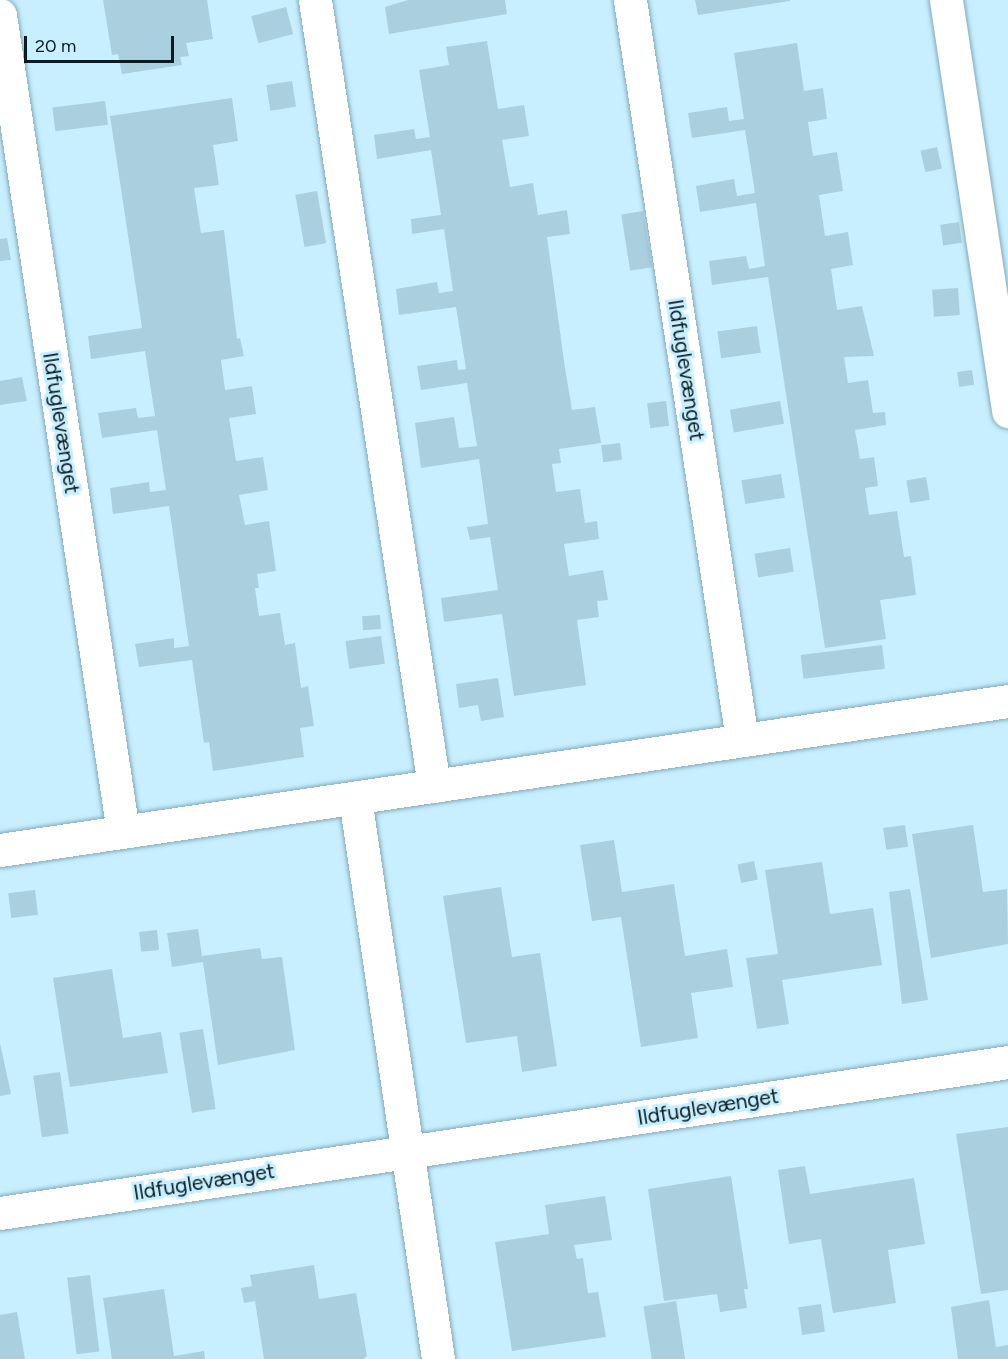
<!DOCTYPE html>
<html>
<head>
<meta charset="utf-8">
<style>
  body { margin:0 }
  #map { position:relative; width:1008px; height:1359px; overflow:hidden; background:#c7efff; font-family:Figtree,sans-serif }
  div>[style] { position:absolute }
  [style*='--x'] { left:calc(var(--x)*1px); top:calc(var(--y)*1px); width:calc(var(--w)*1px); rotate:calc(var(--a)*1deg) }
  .building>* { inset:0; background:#aad0e0; transform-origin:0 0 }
  .roads { filter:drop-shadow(0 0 2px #85aab9) drop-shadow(0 0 2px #85aab9) }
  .minor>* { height:33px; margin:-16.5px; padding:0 16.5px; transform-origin:16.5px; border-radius:16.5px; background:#fff }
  span { translate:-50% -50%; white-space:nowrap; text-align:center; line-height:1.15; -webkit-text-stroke:6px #c7efff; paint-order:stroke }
  .street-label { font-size:21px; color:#0c1b21 }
  .scale { position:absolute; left:24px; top:36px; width:150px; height:27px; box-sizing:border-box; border:3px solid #0c1b21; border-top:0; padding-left:8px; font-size:18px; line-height:21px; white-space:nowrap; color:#0c1b21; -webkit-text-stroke:4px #c7efff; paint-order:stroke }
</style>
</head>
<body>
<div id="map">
  <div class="building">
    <i style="clip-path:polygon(103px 0,207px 0,213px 39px,186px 43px,189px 56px,180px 57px,182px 65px,122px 74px,118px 54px,112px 55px)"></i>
    <i style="clip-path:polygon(408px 0,505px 0,507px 14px,389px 34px,385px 7px)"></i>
    <i style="clip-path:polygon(695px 0,790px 0,790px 1px,698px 15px)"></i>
    <i style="left:286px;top:7px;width:28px;height:36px;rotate:75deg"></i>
    <i style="clip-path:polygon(487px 41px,498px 109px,524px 105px,529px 136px,502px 140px,510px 187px,533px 183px,538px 215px,567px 210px,570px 234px,547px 237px,565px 368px,572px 410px,595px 407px,601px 443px,559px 449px,561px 463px,552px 464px,556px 492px,580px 489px,585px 523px,597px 521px,599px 539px,564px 544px,569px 576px,603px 570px,608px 600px,597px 601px,599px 617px,577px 620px,586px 685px,514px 696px,502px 614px,444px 622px,441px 598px,498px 590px,490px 537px,470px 540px,467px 527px,488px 524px,479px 459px,421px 468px,415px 423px,454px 417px,459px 448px,477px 446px,467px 383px,421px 390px,417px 366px,457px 360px,458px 370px,466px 369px,456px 307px,399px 315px,396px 289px,437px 282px,439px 293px,453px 291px,444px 229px,412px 234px,411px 219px,441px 215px,431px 150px,377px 159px,374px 135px,414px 129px,416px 139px,430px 137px,419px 70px,449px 65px,446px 47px)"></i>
    <i style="clip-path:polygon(797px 43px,804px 91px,823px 88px,827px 119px,808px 122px,813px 156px,837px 152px,843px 191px,819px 195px,825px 236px,848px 232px,853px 265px,831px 269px,837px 310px,862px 306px,874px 356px,844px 357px,848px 383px,868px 380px,873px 413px,885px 412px,886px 425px,855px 430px,860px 459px,874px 457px,878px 486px,865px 488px,869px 515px,897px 511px,904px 557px,911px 556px,916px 595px,880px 600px,886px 639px,825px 648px,768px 277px,712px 285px,709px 261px,746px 256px,749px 269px,765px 266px,756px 203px,700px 212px,696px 186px,734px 179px,737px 196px,755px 193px,745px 130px,692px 138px,688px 113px,727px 107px,729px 121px,744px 119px,734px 53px)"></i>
    <i style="left:292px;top:81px;width:26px;height:26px;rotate:81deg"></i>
    <i style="clip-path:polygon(232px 98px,238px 141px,213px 145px,219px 185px,194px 188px,201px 233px,224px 230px,237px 339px,240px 338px,244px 356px,221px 360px,225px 390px,252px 386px,256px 414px,229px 418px,236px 461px,263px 457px,268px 490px,239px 495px,245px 525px,269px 521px,276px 571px,257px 574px,259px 588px,255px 588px,259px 616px,280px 613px,285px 645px,295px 643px,301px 688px,308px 686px,314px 726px,300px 728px,304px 757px,213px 771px,209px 742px,204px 743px,192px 660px,139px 667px,135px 644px,174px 638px,174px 648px,189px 646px,169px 506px,113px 514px,110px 488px,149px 482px,150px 492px,166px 490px,157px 430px,102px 438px,98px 413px,136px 408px,138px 418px,155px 416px,145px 351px,91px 359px,88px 336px,142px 328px,110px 116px)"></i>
    <i style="left:105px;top:101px;width:24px;height:53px;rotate:83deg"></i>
    <i style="left:937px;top:147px;width:22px;height:17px;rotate:77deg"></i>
    <i style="left:317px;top:191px;width:53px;height:22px;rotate:80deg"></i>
    <i style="left:643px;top:211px;width:57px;height:22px;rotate:81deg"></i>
    <i style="left:959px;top:222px;width:21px;height:19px;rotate:82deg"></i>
    <i style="clip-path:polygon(7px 238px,11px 260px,0 261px,0 239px)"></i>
    <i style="left:958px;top:288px;width:27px;height:26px;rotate:86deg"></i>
    <i style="left:757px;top:326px;width:27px;height:40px;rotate:82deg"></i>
    <i style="left:972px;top:370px;width:15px;height:15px;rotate:82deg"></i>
    <i style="clip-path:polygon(22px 377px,27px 401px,0 405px,0 381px)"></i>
    <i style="left:666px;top:401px;width:25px;height:19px;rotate:83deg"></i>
    <i style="left:780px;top:401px;width:23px;height:51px;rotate:80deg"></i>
    <i style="left:620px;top:443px;width:17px;height:19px;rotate:83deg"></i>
    <i style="left:781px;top:474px;width:24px;height:40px;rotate:81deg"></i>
    <i style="left:926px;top:477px;width:23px;height:20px;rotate:80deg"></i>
    <i style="left:790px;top:548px;width:24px;height:36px;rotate:81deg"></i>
    <i style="left:380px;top:615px;width:14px;height:18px;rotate:86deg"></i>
    <i style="left:381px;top:636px;width:28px;height:36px;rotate:82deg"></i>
    <i style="left:882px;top:645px;width:24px;height:82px;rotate:83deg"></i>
    <i style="clip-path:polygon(498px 678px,504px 717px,481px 721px,478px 705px,459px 708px,456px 684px)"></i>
    <i style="left:905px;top:825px;width:22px;height:22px;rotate:82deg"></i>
    <i style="clip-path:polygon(973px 825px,983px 892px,1007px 889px,1008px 944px,931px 958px,912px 834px)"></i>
    <i style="clip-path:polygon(614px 840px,622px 892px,674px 884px,685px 956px,727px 949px,733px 987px,691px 993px,698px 1038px,641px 1047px,621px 917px,592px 921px,580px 845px)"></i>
    <i style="left:754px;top:861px;width:19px;height:17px;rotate:78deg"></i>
    <i style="clip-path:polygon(822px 862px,830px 914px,873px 908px,882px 965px,782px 980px,789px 1024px,757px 1029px,746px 958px,778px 954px,765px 870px)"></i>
    <i style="clip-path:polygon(501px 887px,512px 957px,540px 953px,557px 1066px,522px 1072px,517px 1036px,466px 1043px,443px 896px)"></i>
    <i style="clip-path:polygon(910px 889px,928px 1000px,902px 1004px,889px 892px)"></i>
    <i style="left:35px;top:890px;width:25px;height:27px;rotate:83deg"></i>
    <i style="clip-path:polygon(198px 929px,202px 956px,260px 948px,262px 959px,282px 957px,295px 1050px,218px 1065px,203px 962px,172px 967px,167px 933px)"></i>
    <i style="left:157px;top:930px;width:20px;height:18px;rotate:84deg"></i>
    <i style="clip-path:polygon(112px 969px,123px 1038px,161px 1032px,168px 1073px,70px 1087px,53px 978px)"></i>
    <i style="left:203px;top:1029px;width:81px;height:24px;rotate:81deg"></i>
    <i style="clip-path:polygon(0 1043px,11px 1094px,0 1096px)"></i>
    <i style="left:60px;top:1072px;width:62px;height:27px;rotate:82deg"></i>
    <i style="clip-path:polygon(1008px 1127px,1008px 1290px,981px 1294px,956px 1134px)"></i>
    <i style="clip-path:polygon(805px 1166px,810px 1194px,914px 1178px,925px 1244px,888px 1250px,896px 1303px,833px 1313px,821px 1239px,789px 1244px,778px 1170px)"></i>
    <i style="clip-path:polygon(731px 1176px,748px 1289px,744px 1289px,747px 1308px,720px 1312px,717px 1294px,664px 1301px,648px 1189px)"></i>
    <i style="clip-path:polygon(605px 1196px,612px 1240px,574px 1245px,577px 1259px,583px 1258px,588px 1293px,598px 1292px,606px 1337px,512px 1351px,495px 1242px,549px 1234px,545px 1205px)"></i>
    <i style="clip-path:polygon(314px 1265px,319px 1299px,356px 1293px,367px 1356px,363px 1359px,264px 1359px,255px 1301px,244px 1303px,241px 1288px,252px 1286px,250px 1275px)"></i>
    <i style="left:90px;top:1275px;width:77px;height:23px;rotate:83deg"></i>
    <i style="clip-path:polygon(164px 1289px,174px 1356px,204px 1351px,205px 1359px,112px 1359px,103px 1298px)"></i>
    <i style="clip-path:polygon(989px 1300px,996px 1347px,1008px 1345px,1008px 1359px,958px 1359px,951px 1307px)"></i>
    <i style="left:676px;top:1301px;width:59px;height:33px;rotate:81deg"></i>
    <i style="left:821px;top:1304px;width:28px;height:23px;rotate:82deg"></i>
    <i style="clip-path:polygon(17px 1312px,25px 1359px,0 1359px,0 1315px)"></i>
  </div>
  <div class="roads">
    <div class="minor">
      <i style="--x:315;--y:0;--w:795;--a:81.39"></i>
      <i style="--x:630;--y:0;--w:748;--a:81.39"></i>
      <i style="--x:946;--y:0;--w:416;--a:81.4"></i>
      <i style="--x:0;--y:15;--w:826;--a:81.44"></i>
      <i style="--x:355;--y:798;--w:567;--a:81.58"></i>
      <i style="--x:0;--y:850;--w:1019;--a:-8.41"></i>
      <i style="--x:0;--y:1213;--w:1019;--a:-8.52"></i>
    </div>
  </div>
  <div class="street-label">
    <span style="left:686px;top:370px;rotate:81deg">Ildfuglevænget</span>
    <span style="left:61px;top:423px;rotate:81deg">Ildfuglevænget</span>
    <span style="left:708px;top:1107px;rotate:-9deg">Ildfuglevænget</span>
    <span style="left:204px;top:1182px;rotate:-9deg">Ildfuglevænget</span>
  </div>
  <div class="scale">20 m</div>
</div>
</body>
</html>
